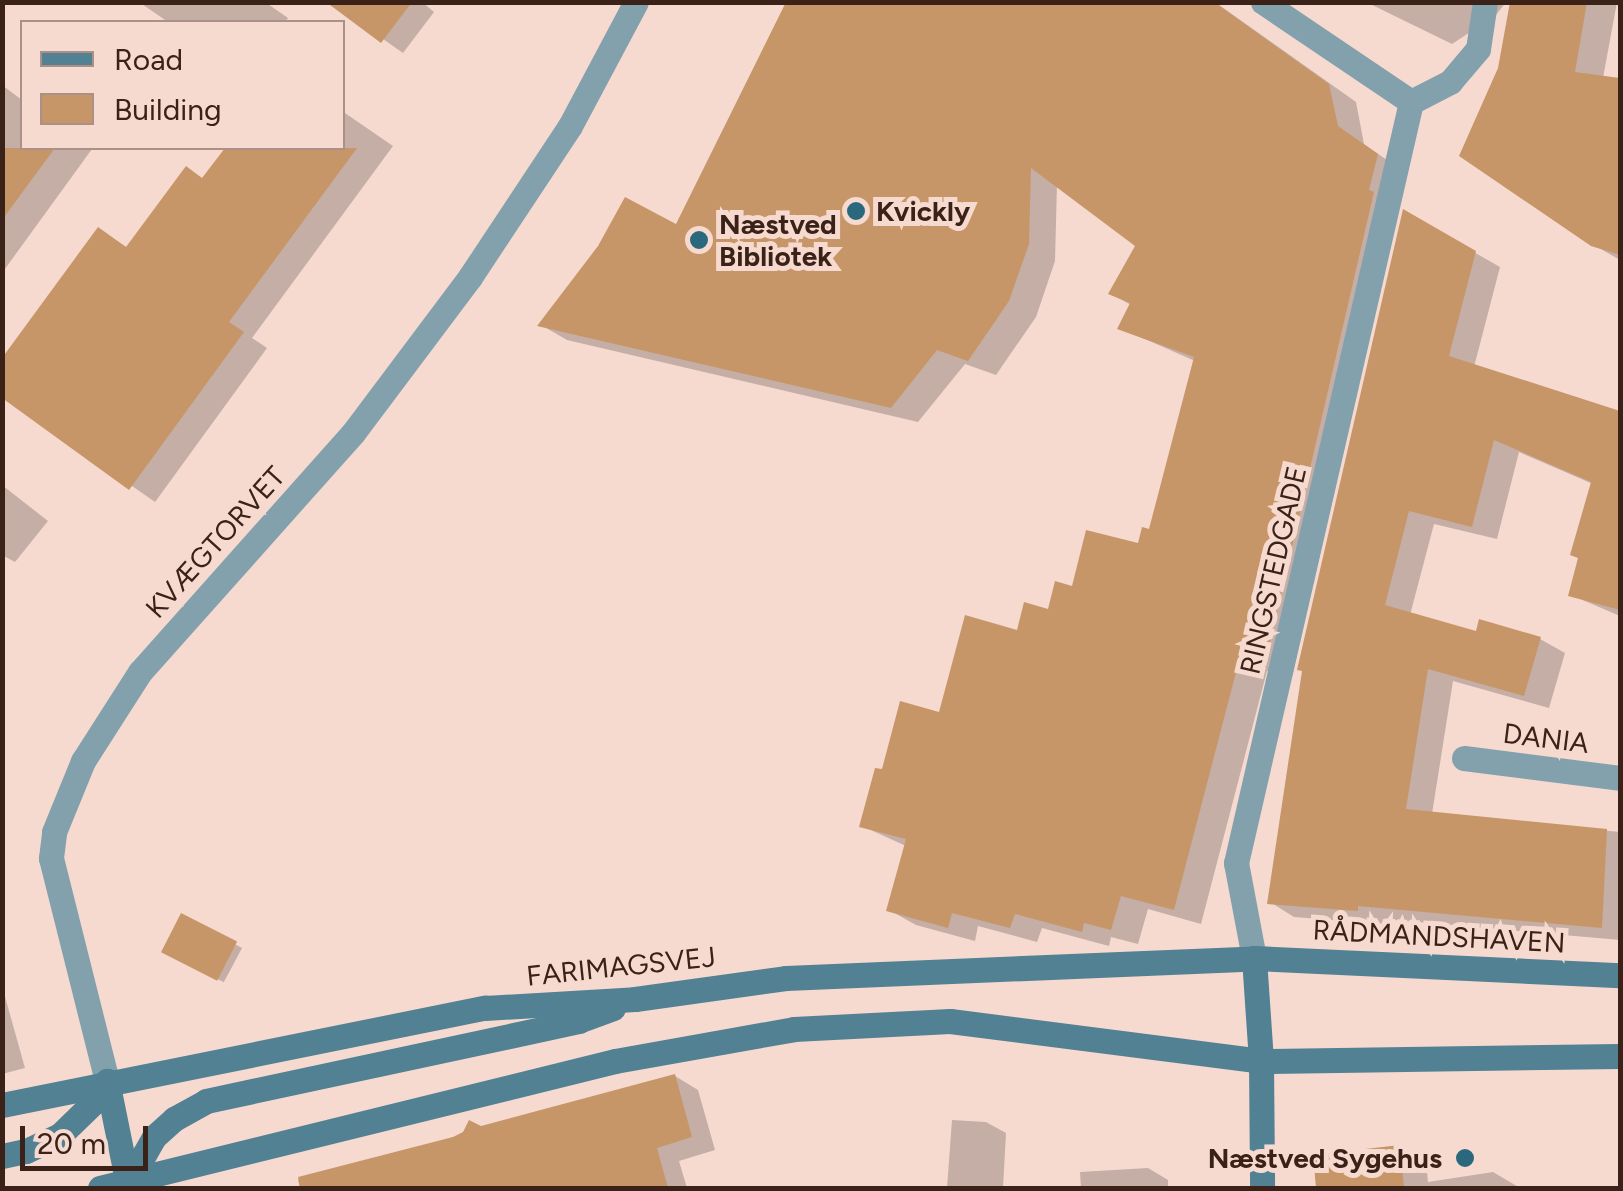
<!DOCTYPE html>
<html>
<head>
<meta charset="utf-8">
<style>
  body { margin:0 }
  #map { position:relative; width:1623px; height:1191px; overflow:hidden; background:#f6dacf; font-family:Figtree,sans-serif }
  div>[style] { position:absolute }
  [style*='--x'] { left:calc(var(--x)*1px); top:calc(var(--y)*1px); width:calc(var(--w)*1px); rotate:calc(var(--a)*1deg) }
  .shadow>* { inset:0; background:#0003; transform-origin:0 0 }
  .building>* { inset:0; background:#c79668; transform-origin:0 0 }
  .street>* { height:25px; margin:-12.5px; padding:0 12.5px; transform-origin:12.5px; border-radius:12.5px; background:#82a1ad }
  .secondary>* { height:25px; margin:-12.5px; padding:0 12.5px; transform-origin:12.5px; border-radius:12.5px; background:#528193 }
  .dots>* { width:28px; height:28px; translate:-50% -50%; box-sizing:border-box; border:5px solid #f6dacf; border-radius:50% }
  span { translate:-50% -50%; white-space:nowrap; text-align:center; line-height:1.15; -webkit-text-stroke:10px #f6dacf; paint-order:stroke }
  .poi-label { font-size:28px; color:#3b2218; font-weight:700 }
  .left { translate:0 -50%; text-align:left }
  .right { translate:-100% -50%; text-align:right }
  .street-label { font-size:28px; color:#3b2218 }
  .frame { position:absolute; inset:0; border:5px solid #3b2218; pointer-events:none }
  .legend { position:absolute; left:20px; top:20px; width:325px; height:130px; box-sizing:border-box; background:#f6dacf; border:2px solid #ab9086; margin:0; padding:12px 18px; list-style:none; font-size:30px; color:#3b2218 }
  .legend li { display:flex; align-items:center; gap:20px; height:50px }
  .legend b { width:50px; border:2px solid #ab9086 }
  .scale { position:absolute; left:20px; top:1126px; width:128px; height:45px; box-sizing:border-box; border:5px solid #3b2218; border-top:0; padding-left:12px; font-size:30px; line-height:35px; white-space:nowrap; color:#3b2218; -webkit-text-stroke:8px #f6dacf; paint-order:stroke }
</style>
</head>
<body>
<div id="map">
  <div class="shadow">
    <i style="clip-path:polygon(139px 2px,265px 2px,288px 18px,285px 22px,168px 22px)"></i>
    <i style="clip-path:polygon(330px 2px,422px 2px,434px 12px,403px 53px)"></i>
    <i style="clip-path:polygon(1215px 2px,1356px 102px,1364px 144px,1404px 172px,1395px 207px,1399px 210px,1292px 677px,1267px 671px,1201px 924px,1148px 909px,1138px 944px,1111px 937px,1109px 946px,1042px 928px,1037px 942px,978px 926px,975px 941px,916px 925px,889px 910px,906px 846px,862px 826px,884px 772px,1019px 633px,1073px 589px,1140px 546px,1151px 532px,1195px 361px,1120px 328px,1131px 305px,1111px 294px,1138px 245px,1057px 184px,1055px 261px,1036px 317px,996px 375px,965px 364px,918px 422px,567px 340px,541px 325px,677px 227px)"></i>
    <i style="clip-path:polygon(1366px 2px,1506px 2px,1496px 15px,1452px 44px)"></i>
    <i style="clip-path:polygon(1512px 2px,1617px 2px,1603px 78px,1620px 81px,1620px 260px,1592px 244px,1501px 69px)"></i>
    <i style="clip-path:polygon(2px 85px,22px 100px,22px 148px,92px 149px,2px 273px)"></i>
    <i style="clip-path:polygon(342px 111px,393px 146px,252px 338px,267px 348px,155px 502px,2px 395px,98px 230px,128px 248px,204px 180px,228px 148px,342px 148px)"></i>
    <i style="clip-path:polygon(1405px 213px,1500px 267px,1474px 367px,1620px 413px,1620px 616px,1571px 595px,1593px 484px,1519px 452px,1497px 539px,1434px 524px,1410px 615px,1478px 634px,1540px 639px,1565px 653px,1549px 708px,1453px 681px,1432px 814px,1620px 832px,1620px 940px,1383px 919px,1382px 924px,1294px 917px,1270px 902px)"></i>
    <i style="clip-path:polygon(2px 485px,48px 521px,15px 562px,2px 555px)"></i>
    <i style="left:182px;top:916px;width:68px;height:39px;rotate:28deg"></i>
    <i style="clip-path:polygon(2px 986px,25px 1068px,2px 1074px)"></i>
    <i style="clip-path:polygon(675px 1076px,698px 1090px,715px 1150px,679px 1161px,687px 1188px,300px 1188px,298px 1180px)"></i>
    <i style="clip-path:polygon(952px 1120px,986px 1122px,1006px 1133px,1003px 1188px,947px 1188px)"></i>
    <i style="clip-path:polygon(1399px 1148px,1426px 1163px,1428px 1182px,1493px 1172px,1520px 1188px,1319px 1188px,1316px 1157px)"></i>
    <i style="clip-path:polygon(1148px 1168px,1168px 1180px,1168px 1188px,1081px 1188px,1080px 1172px)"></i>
  </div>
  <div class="building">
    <i style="clip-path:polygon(326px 2px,412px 2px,381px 43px)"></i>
    <i style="clip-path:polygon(786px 2px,1214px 2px,1329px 84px,1338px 126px,1378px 154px,1369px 190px,1374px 192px,1265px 663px,1240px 657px,1174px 910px,1121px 896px,1111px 930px,1084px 923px,1082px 932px,1015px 914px,1010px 928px,952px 913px,948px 928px,886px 911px,906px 839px,859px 827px,875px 768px,882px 769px,900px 701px,939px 712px,965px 615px,1017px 630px,1024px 602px,1048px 609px,1055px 581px,1072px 586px,1086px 530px,1138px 543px,1142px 527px,1149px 529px,1194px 357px,1117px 329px,1130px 303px,1108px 294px,1135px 246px,1031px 168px,1029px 244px,1009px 301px,968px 361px,937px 350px,891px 408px,537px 326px,598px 246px,625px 197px,676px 224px)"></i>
    <i style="clip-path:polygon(1510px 2px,1587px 2px,1575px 72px,1620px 78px,1620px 255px,1591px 246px,1459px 156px,1498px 68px)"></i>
    <i style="clip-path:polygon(2px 148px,55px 148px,2px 220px)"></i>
    <i style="clip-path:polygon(225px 148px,357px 148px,229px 322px,244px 332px,129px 490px,2px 398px,2px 358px,98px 227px,126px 247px,186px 166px,202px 178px)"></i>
    <i style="clip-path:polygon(1403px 209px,1476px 251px,1449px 356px,1620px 411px,1620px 610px,1568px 596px,1578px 558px,1570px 555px,1591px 482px,1494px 440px,1472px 527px,1409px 511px,1385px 605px,1476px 631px,1479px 619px,1541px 637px,1524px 696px,1428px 669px,1406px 809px,1607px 829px,1602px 928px,1358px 906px,1358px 911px,1267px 904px,1302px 671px,1297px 670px)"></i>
    <i style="left:181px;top:913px;width:63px;height:44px;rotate:27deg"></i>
    <i style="clip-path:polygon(675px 1074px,692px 1137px,657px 1148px,668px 1188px,300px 1188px,298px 1177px,453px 1137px,463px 1132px,469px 1120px,481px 1126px)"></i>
    <i style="clip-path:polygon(1400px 1145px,1404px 1188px,1316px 1188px,1313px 1155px)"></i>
  </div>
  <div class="street">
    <i style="--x:1263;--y:2;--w:179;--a:34"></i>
    <i style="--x:1464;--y:758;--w:157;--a:7.3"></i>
    <i style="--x:1254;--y:958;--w:97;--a:-100.7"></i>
    <i style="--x:1236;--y:863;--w:781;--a:-77.05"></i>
    <i style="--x:1411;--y:102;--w:44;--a:-27.1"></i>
    <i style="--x:1450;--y:82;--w:43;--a:-49.7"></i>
    <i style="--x:1478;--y:49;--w:48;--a:-81.5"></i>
    <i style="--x:107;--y:1081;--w:230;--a:-104.1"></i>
    <i style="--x:51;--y:858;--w:26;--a:-83"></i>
    <i style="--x:54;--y:832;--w:77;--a:-67.8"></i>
    <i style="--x:83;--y:761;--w:106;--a:-57.4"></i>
    <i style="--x:140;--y:672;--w:320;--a:-48.3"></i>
    <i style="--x:353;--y:433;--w:195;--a:-53.1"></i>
    <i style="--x:470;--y:277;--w:181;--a:-56.5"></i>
    <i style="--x:570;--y:126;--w:140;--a:-62"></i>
  </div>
  <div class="secondary">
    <i style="--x:1254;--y:958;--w:103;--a:86.1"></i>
    <i style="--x:1261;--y:1061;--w:127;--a:89.5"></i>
    <i style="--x:107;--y:1081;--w:105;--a:78.5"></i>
    <i style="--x:2;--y:1105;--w:493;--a:-11.4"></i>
    <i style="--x:485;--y:1008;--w:150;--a:-3.4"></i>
    <i style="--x:635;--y:999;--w:152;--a:-7.9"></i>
    <i style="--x:786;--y:978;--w:468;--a:-2.4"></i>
    <i style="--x:1254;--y:958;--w:366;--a:2.7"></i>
    <i style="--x:2;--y:1156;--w:25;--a:-12"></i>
    <i style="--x:26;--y:1151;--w:38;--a:-25"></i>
    <i style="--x:60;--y:1135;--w:47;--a:-44.1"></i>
    <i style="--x:94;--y:1102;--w:25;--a:-58"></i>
    <i style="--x:128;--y:1183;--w:53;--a:-60.5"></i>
    <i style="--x:154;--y:1137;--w:27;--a:-42"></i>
    <i style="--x:174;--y:1119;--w:37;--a:-29"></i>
    <i style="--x:206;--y:1101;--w:381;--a:-12.1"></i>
    <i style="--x:578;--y:1021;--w:37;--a:-20"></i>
    <i style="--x:100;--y:1188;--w:530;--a:-13.85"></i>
    <i style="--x:615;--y:1061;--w:182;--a:-10.1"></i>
    <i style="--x:794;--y:1029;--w:156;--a:-2.9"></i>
    <i style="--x:950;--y:1021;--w:314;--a:7.3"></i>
    <i style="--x:1261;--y:1061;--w:359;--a:-0.8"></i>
  </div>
  <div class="dots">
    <i style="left:856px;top:211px;background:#2a687e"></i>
    <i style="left:699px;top:240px;background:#2a687e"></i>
    <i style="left:1465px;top:1158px;background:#2a687e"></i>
  </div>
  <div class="poi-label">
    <span class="left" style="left:876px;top:211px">Kvickly</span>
    <span class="left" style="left:719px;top:240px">Næstved<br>Bibliotek</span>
    <span class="right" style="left:1442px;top:1158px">Næstved Sygehus</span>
  </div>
  <div class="street-label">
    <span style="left:215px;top:542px;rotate:-48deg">KVÆGTORVET</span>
    <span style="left:1273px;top:570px;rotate:-77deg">RINGSTEDGADE</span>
    <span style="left:1546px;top:738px;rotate:7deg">DANIA</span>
    <span style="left:1439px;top:936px;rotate:3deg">RÅDMANDSHAVEN</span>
    <span style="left:621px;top:966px;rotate:-6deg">FARIMAGSVEJ</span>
  </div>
  <div class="frame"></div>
  <ul class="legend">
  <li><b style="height:12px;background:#528193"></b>Road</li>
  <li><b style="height:28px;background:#c79668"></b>Building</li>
  </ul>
  <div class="scale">20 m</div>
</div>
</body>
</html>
